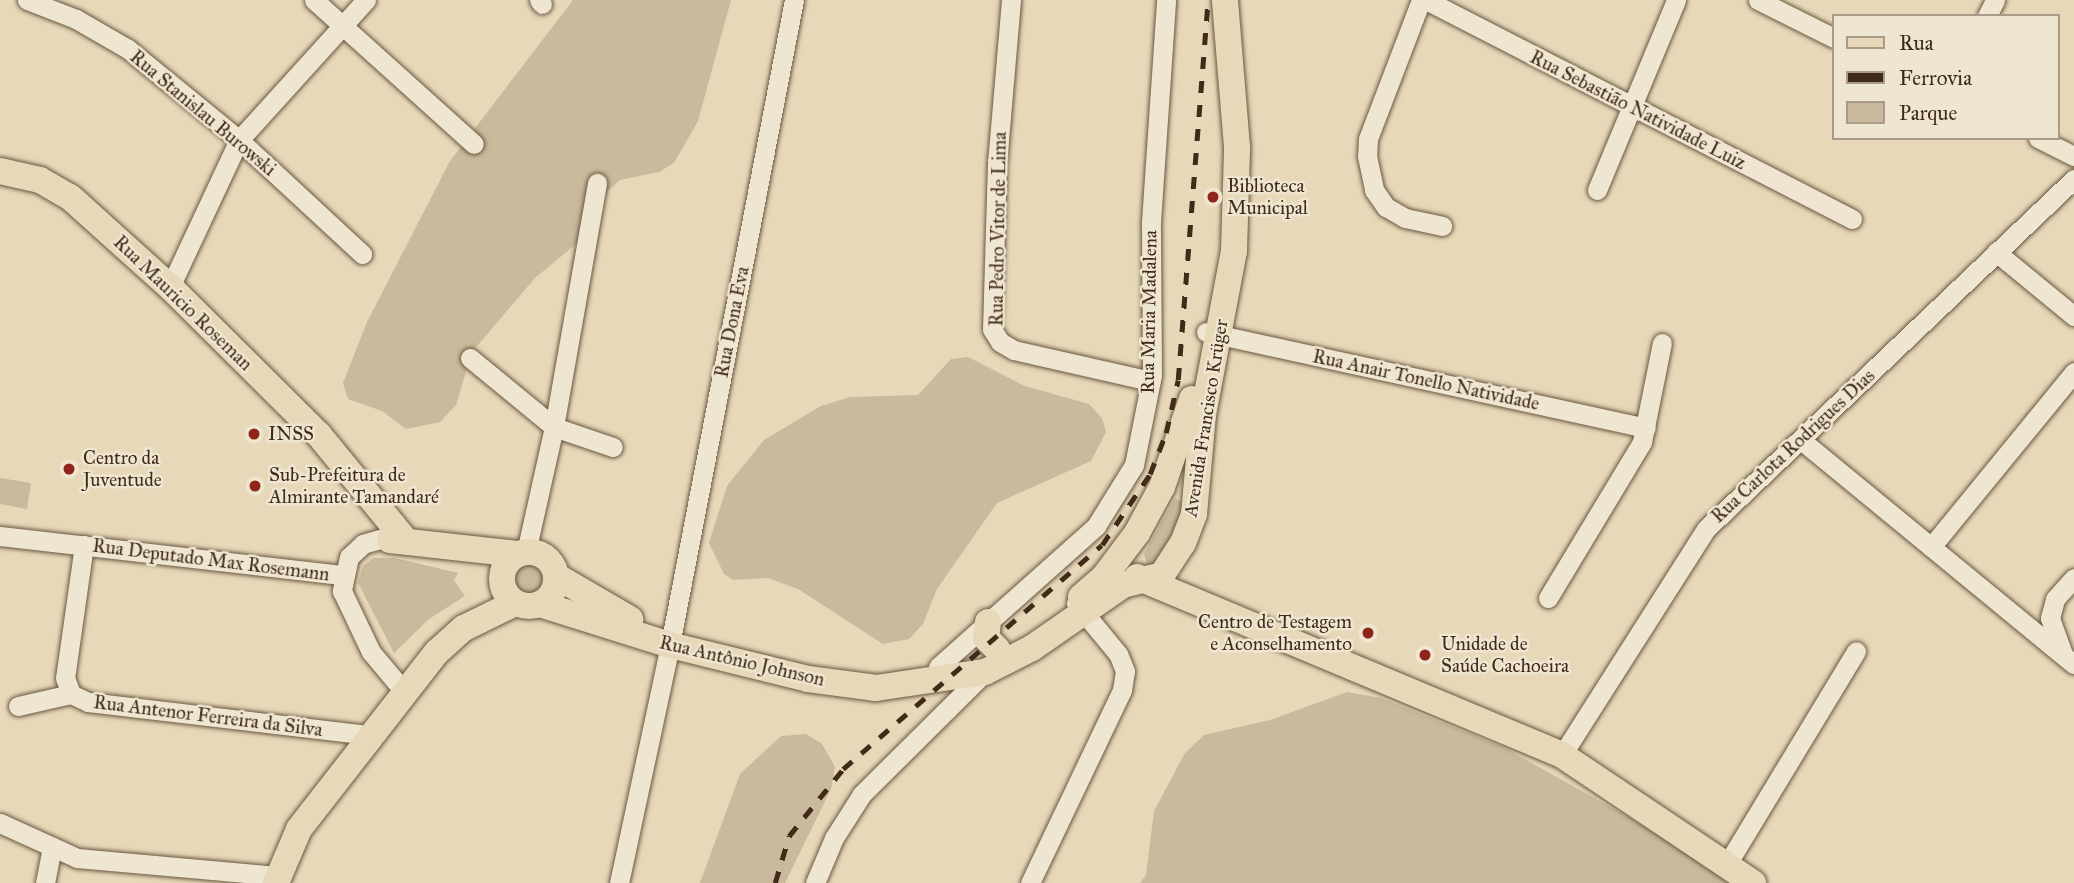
<!DOCTYPE html>
<html>
<head>
<meta charset="utf-8">
<style>
  body { margin:0 }
  #map { position:relative; width:2074px; height:883px; overflow:hidden; background:#e6d8b8; font-family:"IM FELL Great Primer",serif }
  div>[style] { position:absolute }
  [style*='--x'] { left:calc(var(--x)*1px); top:calc(var(--y)*1px); width:calc(var(--w)*1px); rotate:calc(var(--a)*1deg) }
  .green>* { inset:0; background:#caba9d }
  .round { border-radius:50% }
  .roads { filter:drop-shadow(0 0 2px #6a5641) drop-shadow(0 0 2px #6a5641) }
  .minor>* { height:19px; margin:-9.5px; padding:0 9.5px; transform-origin:9.5px; border-radius:9.5px; background:#efe6d1 }
  .major>* { height:26px; margin:-13px; padding:0 13px; transform-origin:13px; border-radius:13px; background:#e6d8b8 }
  .major>.ring { margin:-13px; padding:0; box-sizing:content-box; background:none; border:26px solid #e6d8b8; border-radius:50% }
  .rail>* { height:4.5px; margin-top:-2.25px; transform-origin:0; background:repeating-linear-gradient(90deg,#402a19 0 12px,transparent 0 24px) }
  .dots>* { width:19px; height:19px; translate:-50% -50%; box-sizing:border-box; border:4px solid #efe6d1; border-radius:50% }
  span { translate:-50% -50%; white-space:nowrap; text-align:center; line-height:1.15; -webkit-text-stroke:5px #efe6d1; paint-order:stroke }
  .street-label { font-size:19px; color:#402a19 }
  .poi-label { font-size:19px; color:#402a19 }
  .left { translate:0 -50%; text-align:left }
  .right { translate:-100% -50%; text-align:right }
  .legend { position:absolute; left:1832px; top:14px; width:228px; height:126px; box-sizing:border-box; background:#efe6d1; border:2px solid #a99b87; margin:0; padding:9px 12px; list-style:none; font-size:21px; color:#402a19 }
  .legend li { display:flex; align-items:center; gap:14px; height:35px }
  .legend b { width:35px; border:2px solid #a99b87 }
</style>
</head>
<body>
<div id="map">
  <div class="green">
    <i style="clip-path:polygon(573px 0,731px 0,698px 121px,674px 163px,659px 172px,620px 180px,600px 198px,575px 245px,535px 278px,472px 352px,456px 405px,440px 422px,406px 429px,382px 411px,348px 399px,343px 383px,367px 322px,450px 161px)"></i>
    <i style="clip-path:polygon(968px 357px,1025px 386px,1089px 404px,1102px 418px,1106px 432px,1091px 461px,997px 503px,937px 589px,923px 624px,909px 639px,883px 644px,798px 589px,768px 578px,733px 580px,724px 574px,709px 543px,727px 486px,764px 440px,821px 406px,850px 397px,918px 395px,951px 359px)"></i>
    <i style="clip-path:polygon(0 478px,31px 483px,27px 509px,0 504px)"></i>
    <i style="clip-path:polygon(1175px 498px,1185px 505px,1163px 564px,1147px 565px,1144px 554px)"></i>
    <i style="clip-path:polygon(373px 558px,395px 558px,458px 573px,454px 580px,465px 596px,429px 619px,394px 653px,358px 583px,363px 566px)"></i>
    <i class="round" style="left:510px;top:560px;width:38px;height:38px"></i>
    <i style="clip-path:polygon(1347px 692px,1381px 698px,1505px 748px,1746px 883px,1140px 883px,1146px 875px,1154px 811px,1185px 753px,1204px 735px,1270px 720px)"></i>
    <i style="clip-path:polygon(806px 734px,822px 744px,835px 767px,831px 789px,785px 883px,700px 883px,740px 774px,781px 736px)"></i>
  </div>
  <div class="roads">
    <div class="minor">
      <i style="--x:27;--y:0;--w:53;--a:21.2"></i>
      <i style="--x:76;--y:19;--w:60;--a:30"></i>
      <i style="--x:128;--y:49;--w:144;--a:39.3"></i>
      <i style="--x:239;--y:140;--w:168;--a:42.8"></i>
      <i style="--x:314;--y:0;--w:215;--a:42"></i>
      <i style="--x:539;--y:0;--w:5;--a:53"></i>
      <i style="--x:1011;--y:0;--w:163;--a:94.9"></i>
      <i style="--x:997;--y:162;--w:167;--a:91.7"></i>
      <i style="--x:992;--y:329;--w:15;--a:58"></i>
      <i style="--x:1000;--y:342;--w:16;--a:30"></i>
      <i style="--x:1014;--y:350;--w:140;--a:12.8"></i>
      <i style="--x:1421;--y:0;--w:149;--a:110.9"></i>
      <i style="--x:1368;--y:139;--w:17;--a:93"></i>
      <i style="--x:1367;--y:156;--w:35;--a:78"></i>
      <i style="--x:1374;--y:190;--w:21;--a:55"></i>
      <i style="--x:1386;--y:207;--w:22;--a:30"></i>
      <i style="--x:1405;--y:218;--w:38;--a:12"></i>
      <i style="--x:1426;--y:0;--w:479;--a:27.2"></i>
      <i style="--x:1758;--y:0;--w:85;--a:26.6"></i>
      <i style="--x:1987;--y:16;--w:18;--a:-63"></i>
      <i style="--x:2038;--y:138;--w:40;--a:26.6"></i>
      <i style="--x:1597;--y:190;--w:206;--a:-67.4"></i>
      <i style="--x:1996;--y:252;--w:101;--a:39.4"></i>
      <i style="--x:170;--y:287;--w:162;--a:-64.9"></i>
      <i style="--x:239;--y:140;--w:189;--a:-47.8"></i>
      <i style="--x:1206;--y:332;--w:450;--a:12.3"></i>
      <i style="--x:470;--y:358;--w:109;--a:39.4"></i>
      <i style="--x:554;--y:427;--w:62;--a:18.7"></i>
      <i style="--x:1801;--y:440;--w:353;--a:39.4"></i>
      <i style="--x:0;--y:536;--w:344;--a:6.5"></i>
      <i style="--x:380;--y:539;--w:18;--a:164"></i>
      <i style="--x:363;--y:544;--w:19;--a:137"></i>
      <i style="--x:349;--y:557;--w:35;--a:102"></i>
      <i style="--x:342;--y:591;--w:68;--a:64.6"></i>
      <i style="--x:371;--y:652;--w:39;--a:50"></i>
      <i style="--x:84;--y:545;--w:134;--a:98.1"></i>
      <i style="--x:65;--y:678;--w:17;--a:69"></i>
      <i style="--x:71;--y:694;--w:19;--a:25"></i>
      <i style="--x:88;--y:702;--w:273;--a:6.7"></i>
      <i style="--x:359;--y:734;--w:14;--a:36"></i>
      <i style="--x:1931;--y:547;--w:226;--a:-50.7"></i>
      <i style="--x:526;--y:552;--w:128;--a:-77.4"></i>
      <i style="--x:554;--y:427;--w:248;--a:-80"></i>
      <i style="--x:1548;--y:598;--w:182;--a:-58.9"></i>
      <i style="--x:1642;--y:442;--w:101;--a:-78.6"></i>
      <i style="--x:2063;--y:654;--w:38;--a:-110"></i>
      <i style="--x:2050;--y:618;--w:20;--a:-75"></i>
      <i style="--x:2055;--y:599;--w:28;--a:-48"></i>
      <i style="--x:938;--y:667;--w:212;--a:-41.7"></i>
      <i style="--x:1096;--y:526;--w:72;--a:-58.1"></i>
      <i style="--x:1134;--y:465;--w:92;--a:-78.7"></i>
      <i style="--x:1152;--y:375;--w:153;--a:-90.4"></i>
      <i style="--x:1151;--y:222;--w:223;--a:-86.1"></i>
      <i style="--x:18;--y:706;--w:54;--a:-12.8"></i>
      <i style="--x:1562;--y:755;--w:268;--a:-57.5"></i>
      <i style="--x:1706;--y:529;--w:508;--a:-43.56"></i>
      <i style="--x:0;--y:823;--w:85;--a:24.4"></i>
      <i style="--x:77;--y:858;--w:201;--a:5.1"></i>
      <i style="--x:1726;--y:866;--w:251;--a:-58.8"></i>
      <i style="--x:45;--y:883;--w:37;--a:-79"></i>
      <i style="--x:619;--y:883;--w:243;--a:-77.9"></i>
      <i style="--x:670;--y:645;--w:657;--a:-79.12"></i>
      <i style="--x:815;--y:883;--w:49;--a:-67.1"></i>
      <i style="--x:834;--y:838;--w:52;--a:-57.5"></i>
      <i style="--x:862;--y:794;--w:173;--a:-44.8"></i>
      <i style="--x:1030;--y:883;--w:214;--a:-64.5"></i>
      <i style="--x:1122;--y:690;--w:19;--a:-81"></i>
      <i style="--x:1125;--y:671;--w:18;--a:-112"></i>
      <i style="--x:1118;--y:654;--w:66;--a:-129.5"></i>
    </div>
    <div class="major">
      <i style="--x:0;--y:171;--w:41;--a:12.7"></i>
      <i style="--x:40;--y:180;--w:34;--a:30"></i>
      <i style="--x:70;--y:197;--w:135;--a:42"></i>
      <i style="--x:170;--y:287;--w:210;--a:44.8"></i>
      <i style="--x:319;--y:435;--w:137;--a:50.6"></i>
      <i style="--x:390;--y:540;--w:128;--a:6.3"></i>
      <i class="ring" style="left:502px;top:552px;width:28px;height:28px"></i>
      <i style="--x:556;--y:576;--w:86;--a:30.2"></i>
      <i style="--x:1137;--y:577;--w:461;--a:22.7"></i>
      <i style="--x:1562;--y:755;--w:230;--a:33.8"></i>
      <i style="--x:1081;--y:597;--w:30;--a:-41"></i>
      <i style="--x:1104;--y:577;--w:55;--a:-53.1"></i>
      <i style="--x:1137;--y:533;--w:52;--a:-61.5"></i>
      <i style="--x:1162;--y:487;--w:93;--a:-71.2"></i>
      <i style="--x:540;--y:604;--w:136;--a:17.5"></i>
      <i style="--x:670;--y:645;--w:142;--a:13.8"></i>
      <i style="--x:808;--y:679;--w:69;--a:7.5"></i>
      <i style="--x:876;--y:688;--w:110;--a:-8.4"></i>
      <i style="--x:985;--y:672;--w:53;--a:-27.1"></i>
      <i style="--x:1032;--y:648;--w:111;--a:-34.7"></i>
      <i style="--x:1123;--y:585;--w:40;--a:-14.4"></i>
      <i style="--x:1162;--y:575;--w:38;--a:-57"></i>
      <i style="--x:1183;--y:543;--w:31;--a:-69"></i>
      <i style="--x:1194;--y:514;--w:99;--a:-84.8"></i>
      <i style="--x:1203;--y:415;--w:167;--a:-79.3"></i>
      <i style="--x:1234;--y:251;--w:104;--a:-88.3"></i>
      <i style="--x:1237;--y:147;--w:147;--a:-94.7"></i>
      <i style="--x:988;--y:622;--w:16;--a:97"></i>
      <i style="--x:986;--y:638;--w:16;--a:45"></i>
      <i style="--x:276;--y:883;--w:59;--a:-66.9"></i>
      <i style="--x:299;--y:829;--w:224;--a:-52.1"></i>
      <i style="--x:437;--y:652;--w:36;--a:-42"></i>
      <i style="--x:464;--y:628;--w:57;--a:-26.1"></i>
    </div>
  </div>
  <div class="rail">
    <i style="--x:775;--y:883;--w:49;--a:-73.4"></i>
    <i style="--x:789;--y:836;--w:86;--a:-51.1"></i>
    <i style="--x:843;--y:769;--w:342;--a:-40.9"></i>
    <i style="--x:1102;--y:545;--w:86;--a:-55.9"></i>
    <i style="--x:1150;--y:474;--w:44;--a:-68.7"></i>
    <i style="--x:1166;--y:433;--w:54;--a:-77.2"></i>
    <i style="--x:1178;--y:380;--w:381;--a:-85.5"></i>
  </div>
  <div class="dots">
    <i style="left:1213px;top:197px;background:#8f2418"></i>
    <i style="left:254px;top:434px;background:#8f2418"></i>
    <i style="left:69px;top:469px;background:#8f2418"></i>
    <i style="left:255px;top:486px;background:#8f2418"></i>
    <i style="left:1368px;top:633px;background:#8f2418"></i>
    <i style="left:1425px;top:655px;background:#8f2418"></i>
  </div>
  <div class="street-label">
    <span style="left:1638px;top:110px;rotate:27deg">Rua Sebastião Natividade Luiz</span>
    <span style="left:203px;top:113px;rotate:40deg">Rua Stanislau Burowski</span>
    <span style="left:998px;top:229px;rotate:-89deg">Rua Pedro Vitor de Lima</span>
    <span style="left:183px;top:303px;rotate:44deg">Rua Mauricio Roseman</span>
    <span style="left:1149px;top:312px;rotate:-89deg">Rua Maria Madalena</span>
    <span style="left:732px;top:322px;rotate:-79deg">Rua Dona Eva</span>
    <span style="left:1426px;top:380px;rotate:12deg">Rua Anair Tonello Natividade</span>
    <span style="left:1206px;top:418px;rotate:-81deg">Avenida Francisco Krüger</span>
    <span style="left:1793px;top:446px;rotate:-43deg">Rua Carlota Rodrigues Dias</span>
    <span style="left:211px;top:560px;rotate:7deg">Rua Deputado Max Rosemann</span>
    <span style="left:742px;top:661px;rotate:13deg">Rua Antônio Johnson</span>
    <span style="left:208px;top:716px;rotate:7deg">Rua Antenor Ferreira da Silva</span>
  </div>
  <div class="poi-label">
    <span class="left" style="left:1227px;top:197px">Biblioteca<br>Municipal</span>
    <span class="left" style="left:268px;top:434px">INSS</span>
    <span class="left" style="left:83px;top:469px">Centro da<br>Juventude</span>
    <span class="left" style="left:269px;top:486px">Sub-Prefeitura de<br>Almirante Tamandaré</span>
    <span class="right" style="left:1352px;top:633px">Centro de Testagem<br>e Aconselhamento</span>
    <span class="left" style="left:1441px;top:655px">Unidade de<br>Saúde Cachoeira</span>
  </div>
  <ul class="legend">
  <li><b style="height:9px;background:#e6d8b8"></b>Rua</li>
  <li><b style="height:9px;background:#402a19"></b>Ferrovia</li>
  <li><b style="height:19px;background:#caba9d"></b>Parque</li>
  </ul>
</div>
</body>
</html>
